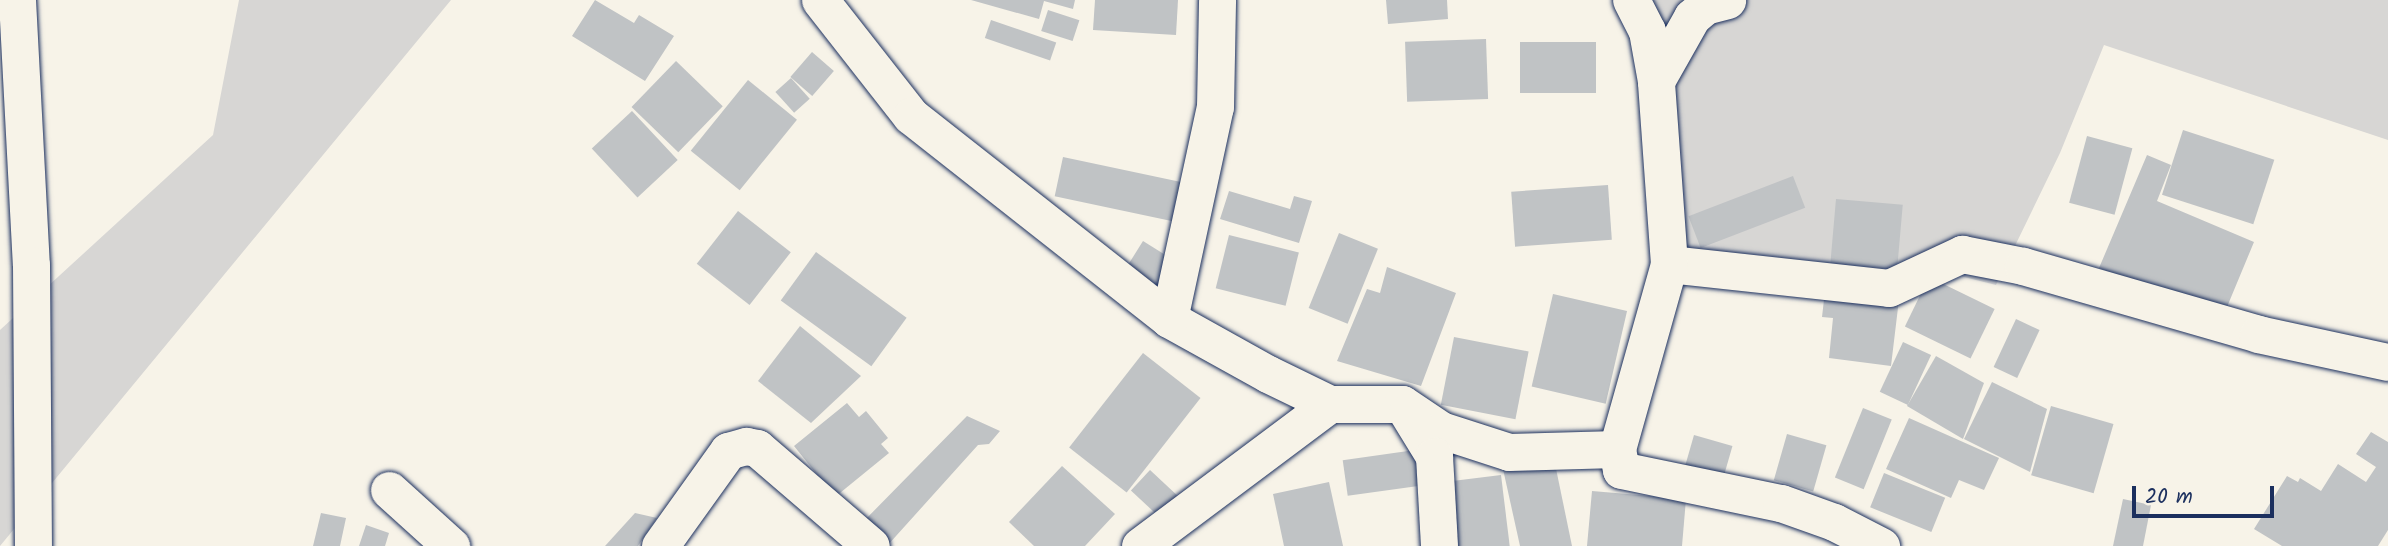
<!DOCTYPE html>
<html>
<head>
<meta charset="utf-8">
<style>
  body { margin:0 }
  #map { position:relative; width:2388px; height:546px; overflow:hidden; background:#f7f3e8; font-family:Kalam,sans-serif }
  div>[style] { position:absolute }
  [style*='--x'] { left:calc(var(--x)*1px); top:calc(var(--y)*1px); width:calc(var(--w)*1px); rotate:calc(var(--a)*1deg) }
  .green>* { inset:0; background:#d7d6d4 }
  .building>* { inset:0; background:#c0c3c5; transform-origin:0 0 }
  .roads { filter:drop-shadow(0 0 2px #1b2f5e) drop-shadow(0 0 2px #1b2f5e) }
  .street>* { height:37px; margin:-18.5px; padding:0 18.5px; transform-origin:18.5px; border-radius:18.5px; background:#f7f3e8 }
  span { translate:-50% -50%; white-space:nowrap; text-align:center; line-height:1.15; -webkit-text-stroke:7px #f7f3e8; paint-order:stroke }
  .scale { position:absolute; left:2132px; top:486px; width:142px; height:32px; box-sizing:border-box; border:4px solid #1b2f5e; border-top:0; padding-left:9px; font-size:21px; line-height:24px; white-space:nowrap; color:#1b2f5e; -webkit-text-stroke:5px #f7f3e8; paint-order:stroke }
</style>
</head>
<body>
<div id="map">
  <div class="green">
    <i style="clip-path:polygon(239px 0,451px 0,0 546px,0 330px,213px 135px)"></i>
    <i style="clip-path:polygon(1613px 0,2388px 0,2388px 140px,2104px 45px,2060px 153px,1996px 285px,1952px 274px,1693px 264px,1666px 214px,1634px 27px)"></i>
  </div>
  <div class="building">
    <i style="clip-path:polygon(595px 0,634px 23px,639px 15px,674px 36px,645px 81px,572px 36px)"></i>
    <i style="clip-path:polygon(971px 0,1075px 0,1073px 9px,1044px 1px,1039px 19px)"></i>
    <i style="clip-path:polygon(1095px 0,1178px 0,1176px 35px,1093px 30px)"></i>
    <i style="clip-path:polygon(1386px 0,1447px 0,1448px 19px,1388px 24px)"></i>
    <i style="left:1048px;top:10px;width:33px;height:22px;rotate:18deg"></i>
    <i style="left:991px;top:20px;width:69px;height:19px;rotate:19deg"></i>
    <i style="left:1486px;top:39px;width:60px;height:81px;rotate:88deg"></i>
    <i style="left:1520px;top:42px;width:76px;height:51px"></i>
    <i style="left:812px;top:52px;width:29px;height:33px;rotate:41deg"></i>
    <i style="left:676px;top:61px;width:65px;height:64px;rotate:44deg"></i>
    <i style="left:791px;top:78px;width:28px;height:21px;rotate:48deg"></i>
    <i style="left:748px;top:80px;width:63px;height:91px;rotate:39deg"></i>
    <i style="left:632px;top:111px;width:67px;height:55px;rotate:47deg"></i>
    <i style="left:2183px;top:130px;width:96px;height:68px;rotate:18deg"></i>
    <i style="left:2087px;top:136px;width:47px;height:69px;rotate:15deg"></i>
    <i style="clip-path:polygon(2147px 155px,2171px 165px,2157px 201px,2254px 242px,2222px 319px,2099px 268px)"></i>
    <i style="left:1063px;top:157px;width:123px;height:40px;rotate:12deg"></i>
    <i style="left:1793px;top:176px;width:34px;height:112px;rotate:69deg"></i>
    <i style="left:1608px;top:185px;width:55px;height:97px;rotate:86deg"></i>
    <i style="clip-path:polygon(1229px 191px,1290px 209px,1294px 196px,1312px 201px,1299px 243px,1220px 219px)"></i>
    <i style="left:1836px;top:199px;width:67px;height:65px;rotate:5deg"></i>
    <i style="left:738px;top:211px;width:67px;height:67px;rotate:38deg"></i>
    <i style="left:1339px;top:233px;width:42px;height:81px;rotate:22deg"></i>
    <i style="left:1229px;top:235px;width:72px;height:55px;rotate:14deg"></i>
    <i style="left:1143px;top:241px;width:38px;height:36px;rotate:32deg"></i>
    <i style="left:816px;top:252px;width:112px;height:60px;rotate:36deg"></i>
    <i style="clip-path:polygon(1387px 267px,1456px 293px,1421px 386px,1337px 361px,1367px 289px,1380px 293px)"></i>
    <i style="left:1929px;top:277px;width:73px;height:55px;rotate:26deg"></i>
    <i style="clip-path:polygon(1826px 282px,1900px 291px,1891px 366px,1829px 358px,1833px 318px,1822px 317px)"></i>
    <i style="left:1553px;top:294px;width:76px;height:95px;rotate:13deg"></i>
    <i style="left:2016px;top:319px;width:26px;height:53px;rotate:25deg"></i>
    <i style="clip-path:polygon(800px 326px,861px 376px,811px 423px,758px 381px)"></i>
    <i style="left:1454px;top:337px;width:76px;height:69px;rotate:11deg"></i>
    <i style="left:1903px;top:342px;width:31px;height:55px;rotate:25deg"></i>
    <i style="left:1143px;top:353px;width:73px;height:120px;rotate:38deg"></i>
    <i style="clip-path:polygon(1936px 356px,1984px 383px,1963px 439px,1907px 406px)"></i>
    <i style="clip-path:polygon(1992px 382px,2047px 409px,2030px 472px,1964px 439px)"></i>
    <i style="clip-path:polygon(847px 403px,859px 417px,866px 411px,888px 438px,881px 444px,889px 453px,835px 497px,794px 446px)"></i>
    <i style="left:2051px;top:406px;width:65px;height:72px;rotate:16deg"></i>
    <i style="left:1863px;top:408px;width:31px;height:75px;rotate:22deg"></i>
    <i style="clip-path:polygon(967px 416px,1000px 431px,989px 444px,978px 445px,887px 546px,860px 525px)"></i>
    <i style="clip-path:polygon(1909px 418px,1999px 458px,1984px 490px,1959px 480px,1951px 498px,1886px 469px)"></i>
    <i style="clip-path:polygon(2371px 432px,2388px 442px,2388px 530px,2378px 546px,2282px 546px,2254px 529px,2287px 476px,2298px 482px,2300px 478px,2321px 491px,2338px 464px,2366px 482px,2376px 467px,2356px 454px)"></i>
    <i style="left:1787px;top:434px;width:41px;height:48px;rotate:16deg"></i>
    <i style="left:1694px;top:435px;width:40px;height:31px;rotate:16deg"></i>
    <i style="left:1415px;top:450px;width:36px;height:73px;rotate:82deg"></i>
    <i style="clip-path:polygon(1554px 459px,1572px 546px,1520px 546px,1503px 469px)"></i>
    <i style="clip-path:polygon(1062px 466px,1115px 514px,1085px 546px,1034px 546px,1009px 522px)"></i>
    <i style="left:1150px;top:470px;width:41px;height:28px;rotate:43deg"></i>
    <i style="left:1884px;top:473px;width:66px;height:37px;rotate:22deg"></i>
    <i style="left:1501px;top:475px;width:72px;height:53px;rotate:83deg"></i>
    <i style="clip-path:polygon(1329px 482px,1343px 546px,1284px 546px,1273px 494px)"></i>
    <i style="clip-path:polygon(1592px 491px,1686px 499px,1682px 546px,1587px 546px)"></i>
    <i style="clip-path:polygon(2123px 499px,2151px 505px,2143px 546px,2113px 546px)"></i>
    <i style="clip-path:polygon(321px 513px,346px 518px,340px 546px,313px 546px)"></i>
    <i style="clip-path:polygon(635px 513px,657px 518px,638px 546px,605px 546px)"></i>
    <i style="clip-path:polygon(366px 525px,389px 533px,385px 546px,359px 546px)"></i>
  </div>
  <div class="roads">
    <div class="street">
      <i style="--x:17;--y:0;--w:265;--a:87"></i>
      <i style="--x:31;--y:265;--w:281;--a:89.6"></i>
      <i style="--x:820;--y:0;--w:147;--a:51.9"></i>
      <i style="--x:911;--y:116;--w:328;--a:38.2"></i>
      <i style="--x:1169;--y:319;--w:113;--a:29.1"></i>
      <i style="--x:1268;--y:374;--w:69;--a:25.8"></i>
      <i style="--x:1330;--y:404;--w:72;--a:0"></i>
      <i style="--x:1402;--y:404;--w:47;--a:33.7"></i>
      <i style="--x:1441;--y:430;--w:71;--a:17.9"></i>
      <i style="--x:1509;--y:452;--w:108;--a:-1.6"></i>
      <i style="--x:1617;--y:449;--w:21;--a:79"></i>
      <i style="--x:1621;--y:470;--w:163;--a:11.7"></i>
      <i style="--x:1781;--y:503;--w:56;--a:19.7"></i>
      <i style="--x:1834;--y:522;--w:53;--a:27.1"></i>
      <i style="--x:1656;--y:81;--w:73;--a:-60.6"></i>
      <i style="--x:1692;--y:17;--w:17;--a:-40"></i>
      <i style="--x:1705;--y:6;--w:23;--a:-15"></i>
      <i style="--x:1669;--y:264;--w:221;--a:6.2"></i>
      <i style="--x:1889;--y:288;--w:81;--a:-25"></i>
      <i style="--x:1962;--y:254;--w:62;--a:11.1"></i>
      <i style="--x:2023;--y:266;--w:245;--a:16.1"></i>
      <i style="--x:2258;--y:334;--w:133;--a:12.2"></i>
      <i style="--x:1169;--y:319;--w:217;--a:-77.8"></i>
      <i style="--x:1215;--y:107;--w:107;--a:-88.9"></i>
      <i style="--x:1407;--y:412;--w:52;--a:58.5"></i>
      <i style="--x:1434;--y:456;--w:90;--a:86.8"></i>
      <i style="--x:1617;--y:449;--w:192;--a:-74.3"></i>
      <i style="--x:1669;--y:264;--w:183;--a:-94.1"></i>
      <i style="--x:1656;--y:81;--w:51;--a:-100.2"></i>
      <i style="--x:1647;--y:31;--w:35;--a:-117"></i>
      <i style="--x:389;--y:490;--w:84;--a:42.1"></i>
      <i style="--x:660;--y:546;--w:117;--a:-54.4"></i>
      <i style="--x:728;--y:451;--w:19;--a:-16"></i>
      <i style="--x:746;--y:446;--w:11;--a:10"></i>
      <i style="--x:757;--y:448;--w:150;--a:40.7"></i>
      <i style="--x:1140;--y:546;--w:237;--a:-36.8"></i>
    </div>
  </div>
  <div class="scale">20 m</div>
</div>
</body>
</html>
